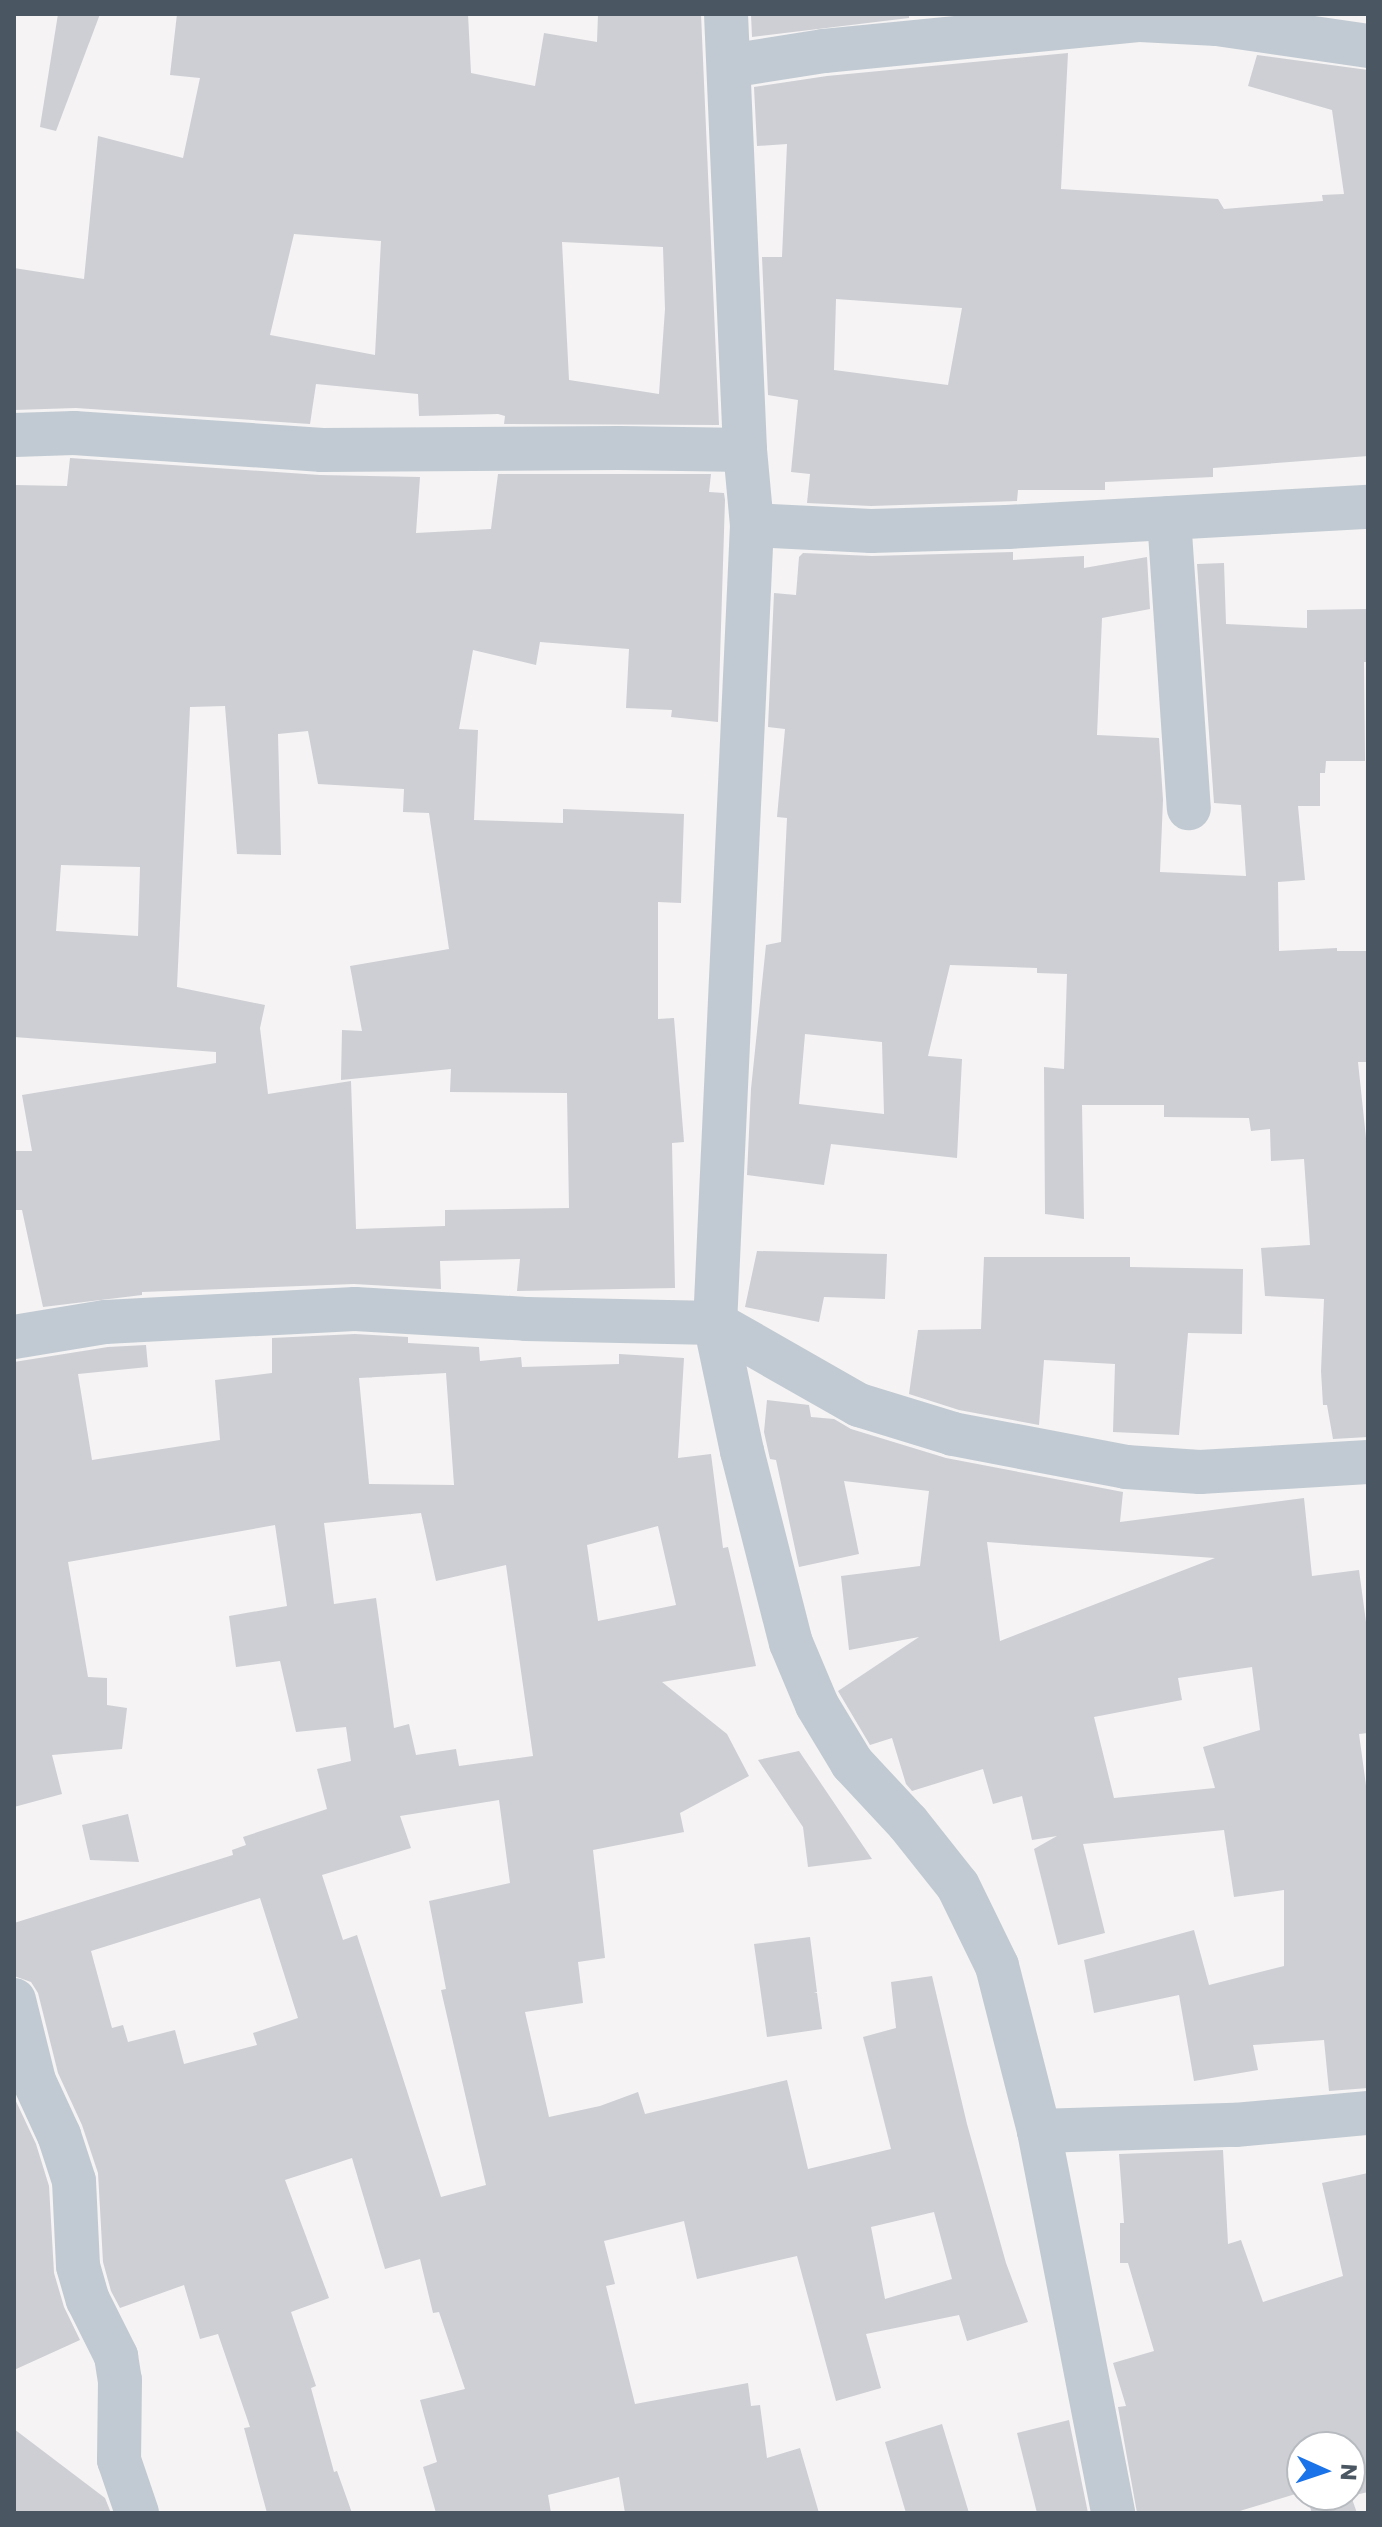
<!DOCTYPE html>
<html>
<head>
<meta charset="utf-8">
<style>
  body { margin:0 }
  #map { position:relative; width:1382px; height:2527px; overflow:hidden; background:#f5f3f3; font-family:Poppins,sans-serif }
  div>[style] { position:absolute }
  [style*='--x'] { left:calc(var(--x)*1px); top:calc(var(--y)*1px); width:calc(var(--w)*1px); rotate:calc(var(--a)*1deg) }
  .building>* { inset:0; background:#cdcfd5 }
  .minor>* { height:44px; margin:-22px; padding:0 22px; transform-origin:22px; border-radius:22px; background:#c1cad2 }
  span { translate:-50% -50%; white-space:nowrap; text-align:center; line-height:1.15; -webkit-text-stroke:8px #fff; paint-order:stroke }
  .frame { position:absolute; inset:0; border:16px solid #4a5661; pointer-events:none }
  .north { position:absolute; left:1286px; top:2431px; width:80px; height:80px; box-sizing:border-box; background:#fff; border:2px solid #b7bbc0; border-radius:50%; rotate:93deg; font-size:22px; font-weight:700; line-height:32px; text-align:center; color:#4a5661 }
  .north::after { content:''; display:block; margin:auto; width:28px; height:36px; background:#1a73e8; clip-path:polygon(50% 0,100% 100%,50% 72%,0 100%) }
</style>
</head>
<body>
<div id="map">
  <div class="building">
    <i style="clip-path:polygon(58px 14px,100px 14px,56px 131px,40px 127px)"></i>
    <i style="clip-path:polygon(evenodd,177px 14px,468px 14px,471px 73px,535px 86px,544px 33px,597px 42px,598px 14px,701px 14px,719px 425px,504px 424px,505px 416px,498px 414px,419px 416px,418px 394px,316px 384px,310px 424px,76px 408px,14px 410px,14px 268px,84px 279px,98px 136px,183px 158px,200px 78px,170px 75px,177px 14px,294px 234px,381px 241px,375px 355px,270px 335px,294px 234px,177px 14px,562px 242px,663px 247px,665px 309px,659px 394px,569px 380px,562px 242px)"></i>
    <i style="clip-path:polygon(751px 14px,909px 14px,909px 18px,752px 37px)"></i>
    <i style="clip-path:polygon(evenodd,1068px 53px,1061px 189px,1218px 199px,1224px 209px,1323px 201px,1322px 195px,1344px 194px,1332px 110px,1248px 86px,1257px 55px,1368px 70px,1368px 456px,1213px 468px,1213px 477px,1105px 482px,1105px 490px,1018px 490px,1017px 501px,871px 506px,807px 503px,810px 474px,791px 472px,798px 400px,768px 395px,762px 257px,782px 257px,787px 144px,757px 146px,754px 87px,827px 76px,1068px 53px,836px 299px,962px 308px,948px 385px,834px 370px,836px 299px)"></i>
    <i style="clip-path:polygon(evenodd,70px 458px,320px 475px,420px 477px,416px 533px,491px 529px,498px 474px,711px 474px,709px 492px,724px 493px,725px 500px,718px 722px,671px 717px,672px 710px,626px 708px,629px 649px,540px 642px,536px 665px,473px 650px,459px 729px,478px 730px,474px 820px,563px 823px,563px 809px,684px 814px,681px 903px,658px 902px,658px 1019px,674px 1018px,684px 1142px,672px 1143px,675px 1288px,517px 1291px,520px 1259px,440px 1261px,441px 1289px,354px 1284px,142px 1292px,142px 1295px,43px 1307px,22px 1210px,14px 1210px,14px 1151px,32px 1151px,22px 1095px,216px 1063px,216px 1052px,14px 1037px,14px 485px,67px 486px,70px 458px,225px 706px,237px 854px,281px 855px,278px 734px,308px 731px,318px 784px,404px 789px,403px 812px,429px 813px,449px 949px,350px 966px,362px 1031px,342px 1030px,341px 1080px,451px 1069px,450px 1092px,567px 1093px,569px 1208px,445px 1210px,445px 1226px,356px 1229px,351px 1081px,268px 1094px,260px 1028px,265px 1005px,177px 987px,190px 707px,225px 706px,70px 458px,61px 865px,140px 867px,138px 936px,56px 931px,61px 865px)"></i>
    <i style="clip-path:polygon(evenodd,1013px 552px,1013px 560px,1084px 556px,1084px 568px,1147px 557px,1150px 609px,1102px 618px,1097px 735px,1159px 738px,1163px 800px,1160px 872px,1246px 876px,1241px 805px,1214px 803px,1197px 564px,1224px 563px,1226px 624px,1307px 628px,1307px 610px,1368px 609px,1368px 662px,1364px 662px,1365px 761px,1326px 761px,1325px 773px,1320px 773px,1320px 806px,1298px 806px,1305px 880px,1278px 882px,1279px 951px,1337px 948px,1337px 951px,1368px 951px,1368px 1062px,1358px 1062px,1368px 1157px,1368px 1437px,1333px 1439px,1327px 1405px,1323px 1405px,1321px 1371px,1324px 1299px,1265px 1296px,1261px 1248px,1310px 1245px,1304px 1159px,1271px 1161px,1270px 1129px,1251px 1131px,1249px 1118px,1164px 1117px,1164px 1105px,1082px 1105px,1084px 1219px,1045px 1214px,1044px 1067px,1064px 1069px,1067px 974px,1037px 973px,1037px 968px,950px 965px,928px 1056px,962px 1059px,957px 1158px,831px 1144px,824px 1185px,747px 1175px,751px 1089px,766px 945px,781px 942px,787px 818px,777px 817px,785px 729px,768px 727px,774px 593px,796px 595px,799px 557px,803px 553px,872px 556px,1013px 552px,805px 1034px,882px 1042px,884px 1114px,799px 1104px,805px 1034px)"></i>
    <i style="clip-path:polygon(757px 1251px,887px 1254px,885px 1299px,824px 1297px,819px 1322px,745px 1307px)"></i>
    <i style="clip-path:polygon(984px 1257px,1130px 1257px,1130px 1267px,1243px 1269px,1242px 1334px,1188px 1333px,1179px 1435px,1113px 1432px,1115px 1364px,1044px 1360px,1039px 1425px,959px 1410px,909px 1394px,918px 1330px,981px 1329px)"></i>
    <i style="clip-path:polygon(evenodd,355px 1334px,408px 1337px,408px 1343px,479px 1347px,480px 1361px,521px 1357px,522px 1367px,619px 1364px,619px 1354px,684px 1358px,678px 1458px,711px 1454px,723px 1548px,728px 1547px,756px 1666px,662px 1682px,727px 1734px,749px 1776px,680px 1813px,684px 1832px,593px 1850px,605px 1958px,578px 1962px,583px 2003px,525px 2012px,549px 2117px,600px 2106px,638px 2092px,645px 2114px,787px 2080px,808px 2169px,891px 2149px,863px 2037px,896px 2028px,891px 1982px,932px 1976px,967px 2124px,1006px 2263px,1028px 2322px,967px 2341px,959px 2315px,866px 2334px,881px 2388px,836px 2401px,797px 2256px,697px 2279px,684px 2221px,604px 2241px,615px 2284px,606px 2286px,635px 2404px,748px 2383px,751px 2406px,760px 2405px,767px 2458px,800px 2448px,819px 2513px,625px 2513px,619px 2477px,548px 2495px,551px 2513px,436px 2513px,423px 2467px,437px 2462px,420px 2400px,465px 2389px,439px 2312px,433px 2313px,420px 2259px,385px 2269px,352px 2158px,285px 2180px,329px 2298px,291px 2312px,316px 2386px,311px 2388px,334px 2472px,337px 2471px,352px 2513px,267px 2513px,244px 2428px,250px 2427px,218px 2334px,200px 2339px,184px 2285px,120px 2308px,111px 2291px,103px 2262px,98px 2173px,82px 2125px,58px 2073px,38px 1993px,31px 1982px,14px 1976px,14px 1923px,233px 1855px,232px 1850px,246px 1845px,243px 1837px,327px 1809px,317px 1769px,351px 1761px,346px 1727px,296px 1732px,280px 1661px,236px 1667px,229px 1616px,287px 1606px,275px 1525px,68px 1562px,88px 1677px,107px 1678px,107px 1705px,127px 1708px,122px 1749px,52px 1755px,62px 1794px,14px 1807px,14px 1362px,108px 1347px,146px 1345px,148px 1367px,78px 1374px,92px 1460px,220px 1440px,215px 1380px,272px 1373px,272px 1338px,355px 1334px,446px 1373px,454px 1485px,369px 1484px,359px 1378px,446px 1373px,355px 1334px,421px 1513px,436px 1581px,506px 1565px,533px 1756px,459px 1766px,456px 1749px,416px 1755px,409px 1724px,394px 1728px,376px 1598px,334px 1604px,324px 1523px,421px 1513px,355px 1334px,658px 1526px,676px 1605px,598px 1621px,587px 1545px,658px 1526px,355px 1334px,499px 1800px,510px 1883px,429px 1901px,446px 1989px,441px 1990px,486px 2185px,441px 2197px,357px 1935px,343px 1940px,322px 1875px,411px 1848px,400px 1816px,499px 1800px,355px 1334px,260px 1898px,298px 2018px,253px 2033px,257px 2045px,184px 2064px,175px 2030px,128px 2042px,123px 2025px,112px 2028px,91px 1951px,260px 1898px,355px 1334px,934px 2212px,952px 2279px,885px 2299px,871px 2227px,934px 2212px)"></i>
    <i style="clip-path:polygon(evenodd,767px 1400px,809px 1405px,811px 1417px,834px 1419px,851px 1429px,946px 1458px,1123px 1492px,1120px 1522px,1304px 1498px,1312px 1576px,1359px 1570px,1368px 1637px,1368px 1733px,1359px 1734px,1368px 1800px,1368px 2088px,1329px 2091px,1324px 2040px,1253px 2045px,1258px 2070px,1194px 2081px,1179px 1995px,1094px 2013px,1084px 1960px,1194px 1930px,1209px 1985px,1284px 1966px,1284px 1890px,1234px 1897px,1224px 1830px,1083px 1844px,1105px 1933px,1058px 1945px,1034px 1849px,1057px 1836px,1032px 1840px,1022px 1796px,993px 1804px,983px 1769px,912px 1791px,906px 1784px,892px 1738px,870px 1745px,838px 1691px,919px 1637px,849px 1650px,841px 1576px,920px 1566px,929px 1491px,844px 1481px,859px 1554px,799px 1567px,776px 1460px,770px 1459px,764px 1432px,767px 1400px,987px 1542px,1055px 1547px,1215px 1558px,1000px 1641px,987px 1542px,767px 1400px,1252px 1667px,1260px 1730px,1203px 1747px,1215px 1788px,1114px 1798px,1094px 1717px,1182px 1700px,1178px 1678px,1252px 1667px)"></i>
    <i style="clip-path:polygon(799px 1751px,872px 1859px,808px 1867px,803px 1827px,758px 1760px)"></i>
    <i style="clip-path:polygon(128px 1814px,139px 1862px,90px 1860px,82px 1825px)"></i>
    <i style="clip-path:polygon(810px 1937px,817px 1992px,814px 1993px,817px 1993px,822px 2029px,767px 2037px,754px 1944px)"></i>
    <i style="clip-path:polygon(14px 2097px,36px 2144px,49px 2186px,54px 2273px,64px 2307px,80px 2340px,14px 2370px)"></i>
    <i style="clip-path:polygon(1223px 2150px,1228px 2244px,1241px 2240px,1263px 2302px,1343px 2276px,1322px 2183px,1368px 2173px,1368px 2492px,1351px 2496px,1357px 2513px,1312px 2513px,1306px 2495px,1350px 2495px,1350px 2447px,1302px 2447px,1302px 2492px,1233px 2513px,1137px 2513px,1118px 2407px,1126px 2406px,1113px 2363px,1154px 2351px,1128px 2263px,1120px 2263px,1120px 2223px,1124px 2223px,1119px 2154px)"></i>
    <i style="clip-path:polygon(1069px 2420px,1088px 2513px,1037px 2513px,1017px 2433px)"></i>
    <i style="clip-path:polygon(942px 2424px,969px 2513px,906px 2513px,885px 2442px)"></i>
    <i style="clip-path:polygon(14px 2429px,105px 2498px,111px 2513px,14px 2513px)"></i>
  </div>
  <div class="minor">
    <i style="--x:726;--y:14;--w:436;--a:87.5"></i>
    <i style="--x:745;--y:450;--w:75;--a:84.7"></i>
    <i style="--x:752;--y:525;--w:799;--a:92.65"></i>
    <i style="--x:715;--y:1323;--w:131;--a:78.1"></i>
    <i style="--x:742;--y:1451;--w:198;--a:75.7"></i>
    <i style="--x:791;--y:1643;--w:67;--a:67.2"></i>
    <i style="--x:817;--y:1705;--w:68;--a:58.9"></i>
    <i style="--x:852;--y:1763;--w:82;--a:47"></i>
    <i style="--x:908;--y:1823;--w:80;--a:51.6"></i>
    <i style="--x:958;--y:1886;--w:89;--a:64"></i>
    <i style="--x:997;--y:1966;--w:170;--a:75.7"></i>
    <i style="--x:1039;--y:2131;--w:389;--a:79"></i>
    <i style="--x:729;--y:66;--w:96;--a:-9"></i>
    <i style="--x:824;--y:51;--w:318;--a:-5.6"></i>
    <i style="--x:1140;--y:20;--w:77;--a:3"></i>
    <i style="--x:1217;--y:24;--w:153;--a:8.3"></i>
    <i style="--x:14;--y:435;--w:60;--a:-1.9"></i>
    <i style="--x:74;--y:433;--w:249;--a:3.9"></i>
    <i style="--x:322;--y:450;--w:297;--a:-0.4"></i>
    <i style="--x:619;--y:448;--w:126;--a:0.9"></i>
    <i style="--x:1169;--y:518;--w:291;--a:86.1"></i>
    <i style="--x:752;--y:525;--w:119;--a:2.9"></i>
    <i style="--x:871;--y:531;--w:136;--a:-1.7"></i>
    <i style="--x:1007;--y:527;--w:362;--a:-3.2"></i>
    <i style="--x:14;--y:1337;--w:92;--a:-9.4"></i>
    <i style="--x:105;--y:1322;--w:250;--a:-3"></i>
    <i style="--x:355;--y:1309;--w:171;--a:3.3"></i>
    <i style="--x:526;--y:1319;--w:189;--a:1.2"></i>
    <i style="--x:715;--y:1323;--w:166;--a:29.7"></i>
    <i style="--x:859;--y:1405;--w:98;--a:17.1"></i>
    <i style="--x:953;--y:1434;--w:176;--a:10.8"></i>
    <i style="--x:1126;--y:1467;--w:74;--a:3.9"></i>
    <i style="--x:1200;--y:1472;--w:168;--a:-3.4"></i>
    <i style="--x:14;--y:2000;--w:83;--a:76.1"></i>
    <i style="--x:34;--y:2081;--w:60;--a:65.2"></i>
    <i style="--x:59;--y:2135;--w:48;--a:71.9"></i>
    <i style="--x:74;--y:2181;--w:85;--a:87.3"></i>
    <i style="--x:78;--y:2266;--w:35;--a:74"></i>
    <i style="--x:88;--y:2300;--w:63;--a:63.4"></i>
    <i style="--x:116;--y:2356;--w:24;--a:81"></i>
    <i style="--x:120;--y:2380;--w:80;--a:90.7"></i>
    <i style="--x:119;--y:2460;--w:56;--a:71.2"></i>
    <i style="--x:1039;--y:2131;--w:196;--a:-1.8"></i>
    <i style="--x:1235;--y:2125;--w:134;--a:-5.2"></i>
  </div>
  <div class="frame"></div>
  <div class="north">N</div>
</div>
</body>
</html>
